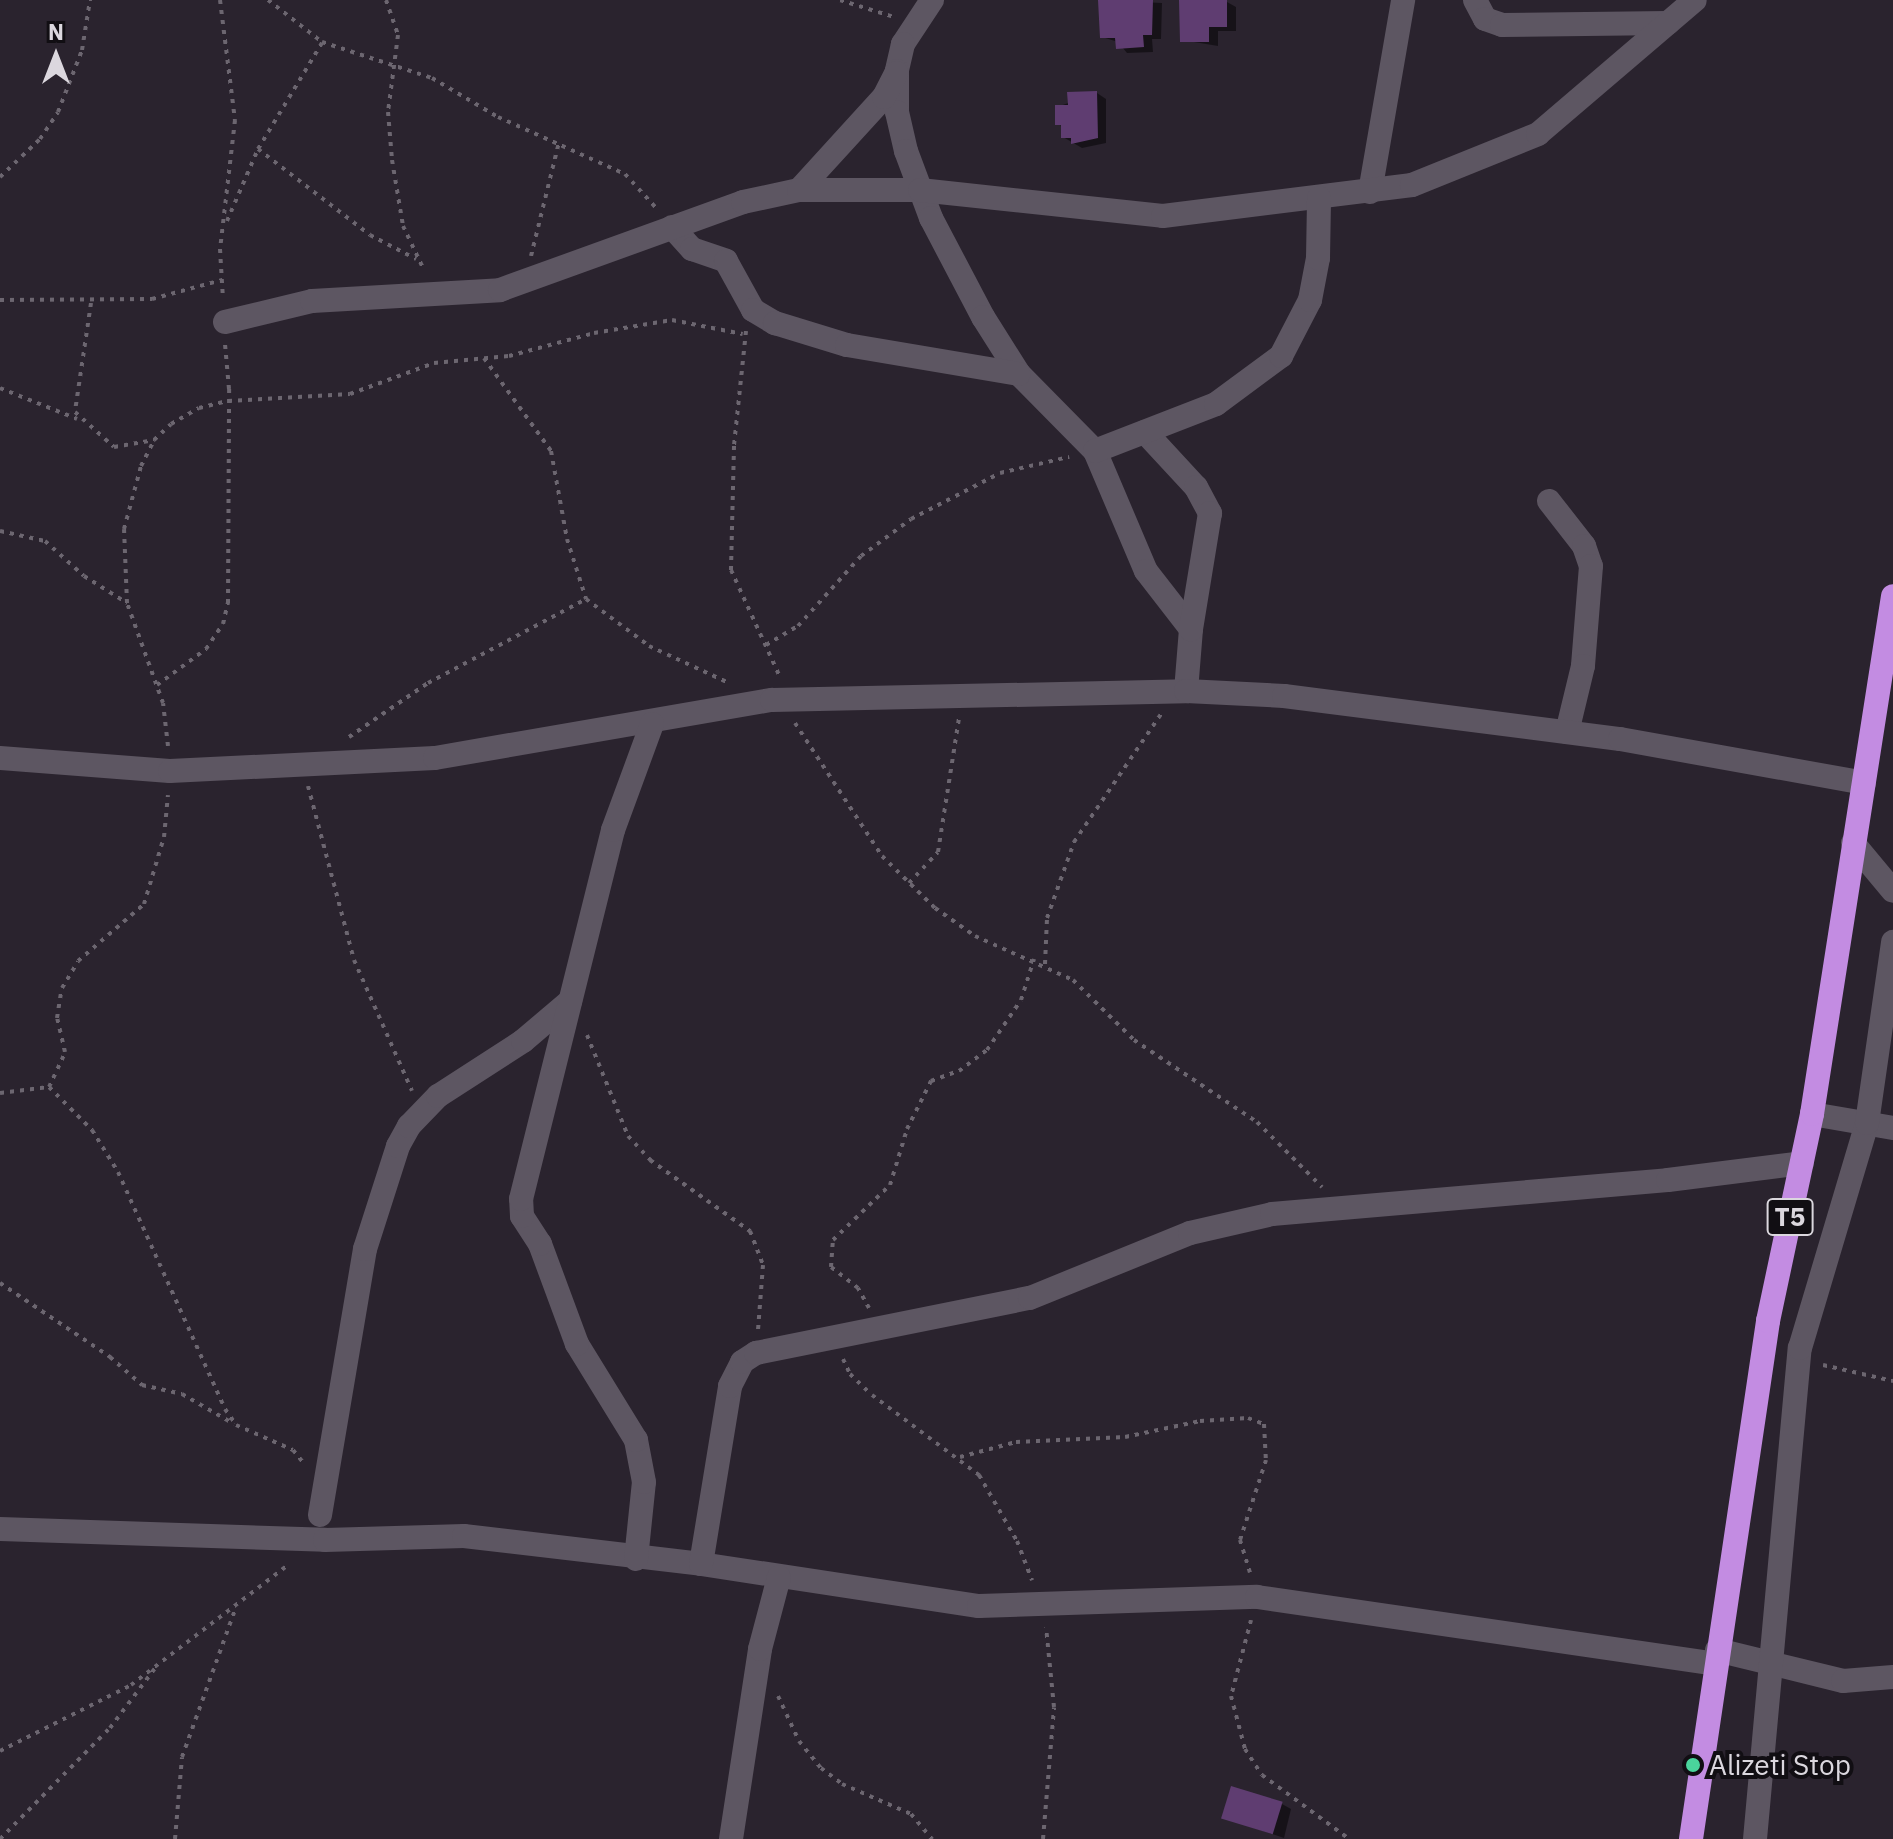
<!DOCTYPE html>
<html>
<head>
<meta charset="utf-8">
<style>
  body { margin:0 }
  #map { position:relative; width:1893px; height:1839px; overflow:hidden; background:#2a232e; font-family:"IBM Plex Sans",sans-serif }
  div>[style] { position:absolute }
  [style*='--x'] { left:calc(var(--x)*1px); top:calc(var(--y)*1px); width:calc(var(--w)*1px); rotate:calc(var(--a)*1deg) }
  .shadow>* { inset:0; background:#0007 }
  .building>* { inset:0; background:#5f3d71; transform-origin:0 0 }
  .path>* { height:4px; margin-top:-2px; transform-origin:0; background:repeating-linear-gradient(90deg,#6c6670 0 4px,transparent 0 10px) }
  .minor>* { height:24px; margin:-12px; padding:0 12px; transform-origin:12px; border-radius:12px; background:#5d5662 }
  .highway>* { height:24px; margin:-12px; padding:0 12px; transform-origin:12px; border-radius:12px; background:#c38ce2 }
  .dots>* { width:22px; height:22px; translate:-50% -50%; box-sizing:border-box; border:4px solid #110e13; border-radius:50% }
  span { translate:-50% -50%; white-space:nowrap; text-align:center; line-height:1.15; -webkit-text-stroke:8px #110e13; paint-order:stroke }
  .shield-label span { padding:2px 6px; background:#110e13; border:2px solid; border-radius:6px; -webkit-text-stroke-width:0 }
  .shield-label { font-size:26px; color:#dbd7de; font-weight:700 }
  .poi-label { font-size:28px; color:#dbd7de }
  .left { translate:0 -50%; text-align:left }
  .north { position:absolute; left:16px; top:16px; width:80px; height:80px; -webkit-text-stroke:6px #110e13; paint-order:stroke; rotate:0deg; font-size:22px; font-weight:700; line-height:32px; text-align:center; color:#dbd7de }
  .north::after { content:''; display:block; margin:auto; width:28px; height:36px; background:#dbd7de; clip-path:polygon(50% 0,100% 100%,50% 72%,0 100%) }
</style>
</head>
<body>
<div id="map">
  <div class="shadow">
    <i style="clip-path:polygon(1100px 0,1162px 3px,1161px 39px,1152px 39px,1153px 52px,1127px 53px,1118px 42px,1102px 37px)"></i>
    <i style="clip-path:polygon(1227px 2px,1236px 7px,1236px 31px,1218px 31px,1218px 46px,1182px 40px)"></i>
    <i style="clip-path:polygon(1097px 93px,1106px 99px,1106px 143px,1082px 148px,1063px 137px,1057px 107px)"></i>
    <i style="clip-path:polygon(1282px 1804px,1291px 1809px,1284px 1838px,1224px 1818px)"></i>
  </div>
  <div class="building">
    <i style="clip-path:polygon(1098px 0,1153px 0,1152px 35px,1143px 35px,1144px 47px,1116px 49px,1115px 38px,1100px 38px)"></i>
    <i style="clip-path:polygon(1179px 0,1227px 0,1227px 27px,1209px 27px,1209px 42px,1180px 42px)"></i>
    <i style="clip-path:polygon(1097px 91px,1098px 138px,1071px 144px,1071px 138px,1061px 138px,1061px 125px,1055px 125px,1055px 105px,1068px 105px,1067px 92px)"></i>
    <i style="left:1231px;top:1786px;width:54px;height:34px;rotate:17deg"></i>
  </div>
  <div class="path">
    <i style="--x:220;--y:0;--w:121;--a:82.9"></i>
    <i style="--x:235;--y:120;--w:130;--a:96.6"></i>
    <i style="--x:220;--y:249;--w:50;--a:86.6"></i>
    <i style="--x:268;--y:0;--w:68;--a:37.9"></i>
    <i style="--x:322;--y:42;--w:116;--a:18.1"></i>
    <i style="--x:432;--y:78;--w:77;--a:30.6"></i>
    <i style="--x:498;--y:117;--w:139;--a:24.2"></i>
    <i style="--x:625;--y:174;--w:49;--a:47.5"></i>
    <i style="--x:386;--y:0;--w:37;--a:71"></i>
    <i style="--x:398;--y:35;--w:78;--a:97.4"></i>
    <i style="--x:388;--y:112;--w:48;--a:85.2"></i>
    <i style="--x:392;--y:160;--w:67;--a:80.5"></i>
    <i style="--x:403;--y:226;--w:49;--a:64.5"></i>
    <i style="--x:840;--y:0;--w:57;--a:17.5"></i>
    <i style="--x:258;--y:149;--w:141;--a:37.5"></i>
    <i style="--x:370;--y:235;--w:52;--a:27.6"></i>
    <i style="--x:0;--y:177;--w:55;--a:-43.5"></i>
    <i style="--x:40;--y:139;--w:32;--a:-56"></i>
    <i style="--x:58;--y:112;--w:66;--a:-68.8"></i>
    <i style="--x:82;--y:50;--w:51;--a:-80.9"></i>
    <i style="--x:227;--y:221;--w:78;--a:-66.7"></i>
    <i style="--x:258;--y:149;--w:124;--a:-58.9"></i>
    <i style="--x:531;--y:256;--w:117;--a:-76.2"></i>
    <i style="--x:0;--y:300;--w:152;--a:-0.4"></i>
    <i style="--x:152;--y:299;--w:73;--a:-15.2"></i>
    <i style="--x:91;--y:303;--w:110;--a:98.4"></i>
    <i style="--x:75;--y:412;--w:52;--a:41.9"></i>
    <i style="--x:114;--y:447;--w:41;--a:-9.9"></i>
    <i style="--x:746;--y:331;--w:116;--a:96"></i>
    <i style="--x:734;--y:446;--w:124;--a:91.4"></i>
    <i style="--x:731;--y:570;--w:115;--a:65.4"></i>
    <i style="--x:484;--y:358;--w:115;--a:54.2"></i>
    <i style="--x:551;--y:451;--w:89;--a:79.7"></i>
    <i style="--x:567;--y:539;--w:63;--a:72.4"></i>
    <i style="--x:586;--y:599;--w:79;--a:36.7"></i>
    <i style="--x:649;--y:646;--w:86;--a:24.8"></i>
    <i style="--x:0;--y:388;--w:83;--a:21.9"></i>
    <i style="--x:0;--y:531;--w:46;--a:12.5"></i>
    <i style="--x:45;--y:541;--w:52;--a:41.9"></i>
    <i style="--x:84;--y:576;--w:51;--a:32.1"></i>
    <i style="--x:766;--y:645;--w:37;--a:-31"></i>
    <i style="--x:798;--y:626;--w:94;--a:-48"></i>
    <i style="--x:861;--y:556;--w:62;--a:-36.5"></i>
    <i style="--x:911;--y:519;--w:100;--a:-27.3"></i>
    <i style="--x:1000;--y:473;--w:71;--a:-13.1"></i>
    <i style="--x:157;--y:685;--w:61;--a:-36.3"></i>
    <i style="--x:206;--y:649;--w:30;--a:-56"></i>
    <i style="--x:223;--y:624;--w:22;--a:-77"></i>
    <i style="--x:228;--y:603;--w:214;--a:-89.7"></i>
    <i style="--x:229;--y:389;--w:45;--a:-95.1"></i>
    <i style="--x:795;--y:723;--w:159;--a:56.8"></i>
    <i style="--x:882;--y:856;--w:74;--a:44.5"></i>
    <i style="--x:935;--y:908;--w:49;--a:35"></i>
    <i style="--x:975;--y:936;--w:107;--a:24.2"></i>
    <i style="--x:1073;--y:980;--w:86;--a:44.5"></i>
    <i style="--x:1134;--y:1040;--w:148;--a:33.7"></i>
    <i style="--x:1257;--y:1122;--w:92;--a:45"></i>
    <i style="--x:349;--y:737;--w:96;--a:-34.4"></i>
    <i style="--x:428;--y:683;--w:179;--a:-28"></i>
    <i style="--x:168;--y:746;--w:43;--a:-96.6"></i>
    <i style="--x:163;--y:703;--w:106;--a:-109.8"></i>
    <i style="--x:127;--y:603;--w:74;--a:-92.3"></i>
    <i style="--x:124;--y:529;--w:65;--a:-74.9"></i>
    <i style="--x:141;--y:466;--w:29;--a:-63"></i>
    <i style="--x:154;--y:440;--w:23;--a:-43"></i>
    <i style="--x:171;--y:424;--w:32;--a:-30"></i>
    <i style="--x:199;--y:408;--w:30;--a:-14"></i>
    <i style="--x:228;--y:401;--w:122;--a:-3.3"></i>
    <i style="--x:350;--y:394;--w:90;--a:-20.3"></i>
    <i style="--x:434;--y:363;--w:75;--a:-5.3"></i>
    <i style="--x:509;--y:356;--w:88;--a:-15.1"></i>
    <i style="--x:594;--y:333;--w:79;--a:-9.5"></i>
    <i style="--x:672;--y:320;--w:72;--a:11.2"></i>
    <i style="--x:308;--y:786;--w:180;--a:75.2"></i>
    <i style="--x:354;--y:960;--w:143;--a:66.1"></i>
    <i style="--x:909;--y:883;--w:42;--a:-46.9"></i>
    <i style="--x:938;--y:852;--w:136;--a:-81.1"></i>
    <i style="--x:1045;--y:964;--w:46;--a:-87.5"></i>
    <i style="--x:1047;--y:918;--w:81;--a:-70.4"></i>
    <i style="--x:1074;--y:842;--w:155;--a:-55.8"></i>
    <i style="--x:587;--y:1035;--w:109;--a:67.9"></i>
    <i style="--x:628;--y:1136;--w:33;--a:47"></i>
    <i style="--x:650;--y:1160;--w:123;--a:35.4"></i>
    <i style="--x:750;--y:1231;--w:36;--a:69"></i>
    <i style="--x:763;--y:1265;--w:65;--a:94.4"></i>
    <i style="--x:49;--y:1087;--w:38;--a:-65"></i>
    <i style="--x:65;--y:1052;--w:35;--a:-103"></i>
    <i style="--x:57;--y:1018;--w:30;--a:-81"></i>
    <i style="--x:62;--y:988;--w:31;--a:-59"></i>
    <i style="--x:78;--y:961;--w:87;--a:-40.8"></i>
    <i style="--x:144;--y:904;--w:70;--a:-73.4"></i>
    <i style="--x:164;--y:837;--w:42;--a:-84.6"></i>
    <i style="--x:0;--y:1093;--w:49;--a:-7"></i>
    <i style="--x:49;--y:1087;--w:61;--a:45"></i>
    <i style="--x:92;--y:1130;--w:49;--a:58.2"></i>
    <i style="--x:118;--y:1172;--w:260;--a:65.7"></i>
    <i style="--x:225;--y:1409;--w:19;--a:55"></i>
    <i style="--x:236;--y:1425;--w:62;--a:23.7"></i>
    <i style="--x:293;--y:1450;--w:19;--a:51"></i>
    <i style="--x:0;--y:1283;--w:133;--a:33.9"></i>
    <i style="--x:110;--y:1357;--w:43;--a:41.2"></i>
    <i style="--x:142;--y:1385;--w:41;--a:12.7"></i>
    <i style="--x:182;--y:1394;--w:60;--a:30"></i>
    <i style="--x:869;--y:1308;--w:23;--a:-119"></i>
    <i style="--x:858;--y:1288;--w:34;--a:-142"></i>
    <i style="--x:831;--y:1267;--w:27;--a:-86"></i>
    <i style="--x:833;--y:1240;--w:79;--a:-44"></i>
    <i style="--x:890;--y:1185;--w:59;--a:-73.1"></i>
    <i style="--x:907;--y:1129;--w:54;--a:-63.4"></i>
    <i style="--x:931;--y:1081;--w:30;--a:-20"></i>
    <i style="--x:959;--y:1071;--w:35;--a:-37"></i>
    <i style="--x:987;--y:1050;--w:60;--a:-55.8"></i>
    <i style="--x:1021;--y:1000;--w:43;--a:-72.4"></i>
    <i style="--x:843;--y:1359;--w:17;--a:65"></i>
    <i style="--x:850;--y:1374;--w:30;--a:44"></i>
    <i style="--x:872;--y:1395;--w:134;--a:36.8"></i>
    <i style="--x:979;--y:1475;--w:76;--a:60.1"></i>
    <i style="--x:1017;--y:1541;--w:42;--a:69"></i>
    <i style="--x:1823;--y:1365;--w:72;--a:12.9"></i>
    <i style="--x:960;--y:1457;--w:58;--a:-15"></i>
    <i style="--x:1016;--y:1442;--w:109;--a:-2.6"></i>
    <i style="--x:1125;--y:1437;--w:77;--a:-12"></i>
    <i style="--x:1200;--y:1421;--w:48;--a:-3.6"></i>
    <i style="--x:1248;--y:1418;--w:17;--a:21"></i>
    <i style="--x:1264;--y:1424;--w:36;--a:87"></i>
    <i style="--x:1266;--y:1460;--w:84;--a:108"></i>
    <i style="--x:1240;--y:1540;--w:34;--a:73"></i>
    <i style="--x:1251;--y:1620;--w:79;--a:104.7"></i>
    <i style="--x:1231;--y:1696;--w:55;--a:75.2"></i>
    <i style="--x:1245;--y:1749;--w:31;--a:57"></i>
    <i style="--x:1262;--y:1775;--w:108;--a:36.3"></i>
    <i style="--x:778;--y:1696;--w:50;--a:65"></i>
    <i style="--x:799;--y:1741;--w:35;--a:51"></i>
    <i style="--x:821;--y:1768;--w:26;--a:37"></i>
    <i style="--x:842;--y:1784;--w:75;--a:23.5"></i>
    <i style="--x:911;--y:1814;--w:33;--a:50"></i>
    <i style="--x:0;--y:1751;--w:147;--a:-26.7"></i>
    <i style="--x:131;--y:1685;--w:199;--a:-37.4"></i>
    <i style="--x:0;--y:1839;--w:156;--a:-45.3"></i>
    <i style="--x:110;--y:1728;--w:76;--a:-53"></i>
    <i style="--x:175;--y:1839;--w:82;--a:-85.1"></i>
    <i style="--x:182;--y:1757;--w:159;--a:-70.2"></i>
    <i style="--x:1043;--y:1839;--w:132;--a:-85.2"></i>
    <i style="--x:1054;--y:1707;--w:80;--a:-95.7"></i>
  </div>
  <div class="minor">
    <i style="--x:932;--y:0;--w:53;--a:123.4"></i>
    <i style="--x:903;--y:44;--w:28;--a:103"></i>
    <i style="--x:897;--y:71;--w:41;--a:90"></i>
    <i style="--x:897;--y:112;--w:40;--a:77"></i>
    <i style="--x:906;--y:151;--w:72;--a:69.5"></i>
    <i style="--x:931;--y:218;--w:112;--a:62.3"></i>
    <i style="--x:983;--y:317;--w:67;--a:57.7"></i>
    <i style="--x:1019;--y:374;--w:108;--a:45.4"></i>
    <i style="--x:1095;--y:451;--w:130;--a:67"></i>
    <i style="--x:1146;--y:571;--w:73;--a:52.2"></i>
    <i style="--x:1191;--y:629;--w:62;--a:94.6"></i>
    <i style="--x:1475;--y:0;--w:21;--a:62"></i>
    <i style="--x:1485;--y:19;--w:18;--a:19"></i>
    <i style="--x:1502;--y:25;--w:166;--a:-0.7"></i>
    <i style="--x:799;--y:190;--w:126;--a:-47.6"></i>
    <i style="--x:884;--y:97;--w:27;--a:-63"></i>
    <i style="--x:1370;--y:192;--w:195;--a:-80.2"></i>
    <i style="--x:672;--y:227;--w:30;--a:48"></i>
    <i style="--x:692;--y:249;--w:36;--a:19"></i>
    <i style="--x:726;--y:261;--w:56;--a:61.1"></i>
    <i style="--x:753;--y:310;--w:26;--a:31"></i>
    <i style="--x:775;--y:323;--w:75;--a:17"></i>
    <i style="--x:847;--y:345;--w:174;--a:9.6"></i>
    <i style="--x:225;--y:322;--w:89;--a:-13.6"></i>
    <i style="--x:312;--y:301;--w:188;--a:-3.3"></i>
    <i style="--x:500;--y:290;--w:258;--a:-19.9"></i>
    <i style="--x:743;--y:202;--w:57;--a:-12.1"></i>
    <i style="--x:799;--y:190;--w:121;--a:0"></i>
    <i style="--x:920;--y:190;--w:244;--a:6.1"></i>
    <i style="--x:1163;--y:216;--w:251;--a:-7.1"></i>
    <i style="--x:1412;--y:185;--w:136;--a:-22"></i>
    <i style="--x:1538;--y:134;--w:206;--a:-40.5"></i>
    <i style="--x:1145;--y:432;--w:75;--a:47.2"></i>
    <i style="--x:1196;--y:487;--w:30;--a:62"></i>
    <i style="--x:1210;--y:513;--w:118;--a:99.3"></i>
    <i style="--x:1095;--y:451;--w:130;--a:-21.2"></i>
    <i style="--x:1216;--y:404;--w:81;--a:-36.4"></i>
    <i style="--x:1281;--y:356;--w:63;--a:-62.6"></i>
    <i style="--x:1310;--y:300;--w:43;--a:-79.2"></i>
    <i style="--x:1318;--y:258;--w:60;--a:-89"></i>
    <i style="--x:1549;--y:501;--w:57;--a:52.1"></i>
    <i style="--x:1584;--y:546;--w:21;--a:71"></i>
    <i style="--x:1591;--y:566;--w:100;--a:94.6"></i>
    <i style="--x:1583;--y:666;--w:68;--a:103.6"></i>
    <i style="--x:0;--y:758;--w:170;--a:4.4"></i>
    <i style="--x:170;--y:771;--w:265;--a:-2.8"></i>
    <i style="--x:435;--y:758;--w:342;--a:-9.8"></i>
    <i style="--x:772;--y:700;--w:414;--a:-1.2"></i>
    <i style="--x:1186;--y:691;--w:98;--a:2.9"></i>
    <i style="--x:1284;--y:696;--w:339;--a:7.3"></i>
    <i style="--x:1620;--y:739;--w:248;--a:10.2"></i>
    <i style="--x:1853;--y:843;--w:62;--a:50.2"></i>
    <i style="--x:1812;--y:1114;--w:82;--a:9.8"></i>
    <i style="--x:320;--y:1515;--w:270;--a:-80.4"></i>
    <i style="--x:365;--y:1249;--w:108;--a:-72.2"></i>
    <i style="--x:398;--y:1146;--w:23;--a:-61"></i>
    <i style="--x:409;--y:1126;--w:42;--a:-46"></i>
    <i style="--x:438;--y:1096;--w:101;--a:-32.9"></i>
    <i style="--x:523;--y:1041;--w:62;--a:-40.4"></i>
    <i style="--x:0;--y:1529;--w:325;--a:1.9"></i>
    <i style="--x:325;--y:1540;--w:139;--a:-1.6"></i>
    <i style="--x:464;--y:1536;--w:239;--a:6.7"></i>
    <i style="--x:701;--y:1564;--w:281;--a:8.6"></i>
    <i style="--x:979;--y:1606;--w:278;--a:-1.9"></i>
    <i style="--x:1257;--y:1597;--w:462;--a:8.3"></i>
    <i style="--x:636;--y:1559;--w:77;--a:-84.1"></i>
    <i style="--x:644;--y:1482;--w:43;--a:-100.8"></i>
    <i style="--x:636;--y:1440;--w:113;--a:-121.6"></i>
    <i style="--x:577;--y:1344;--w:107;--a:-110.3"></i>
    <i style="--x:540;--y:1244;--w:33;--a:-123"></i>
    <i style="--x:522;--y:1216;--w:17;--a:-93"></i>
    <i style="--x:521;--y:1199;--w:380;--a:-76"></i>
    <i style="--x:613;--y:830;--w:113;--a:-69.8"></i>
    <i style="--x:701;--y:1564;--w:180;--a:-80.7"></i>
    <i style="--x:730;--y:1386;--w:27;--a:-63"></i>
    <i style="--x:742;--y:1362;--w:17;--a:-33"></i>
    <i style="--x:756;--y:1353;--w:279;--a:-11.4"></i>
    <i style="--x:1030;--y:1298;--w:173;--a:-22.1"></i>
    <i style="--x:1190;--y:1233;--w:84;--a:-13"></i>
    <i style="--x:1272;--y:1214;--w:397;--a:-4.9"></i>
    <i style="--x:1668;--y:1180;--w:135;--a:-7.2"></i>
    <i style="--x:1717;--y:1650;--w:130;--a:13.8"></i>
    <i style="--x:1843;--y:1681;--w:50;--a:-4.6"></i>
    <i style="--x:731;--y:1839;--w:192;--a:-81.3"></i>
    <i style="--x:760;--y:1649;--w:74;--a:-75.2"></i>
    <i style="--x:1755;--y:1839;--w:493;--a:-84.8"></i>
    <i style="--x:1800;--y:1348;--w:235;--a:-73.4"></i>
    <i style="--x:1867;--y:1123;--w:183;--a:-81.8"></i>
  </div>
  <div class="highway">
    <i style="--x:1691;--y:1839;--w:524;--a:-81.54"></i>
    <i style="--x:1768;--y:1321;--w:212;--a:-78"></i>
    <i style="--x:1812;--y:1114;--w:524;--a:-81.11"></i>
  </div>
  <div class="dots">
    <i style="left:1693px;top:1765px;background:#4ad49c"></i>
  </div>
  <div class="shield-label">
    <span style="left:1790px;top:1217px">T5</span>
  </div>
  <div class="poi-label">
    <span class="left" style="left:1709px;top:1765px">Alizeti Stop</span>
  </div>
  <div class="north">N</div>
</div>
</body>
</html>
